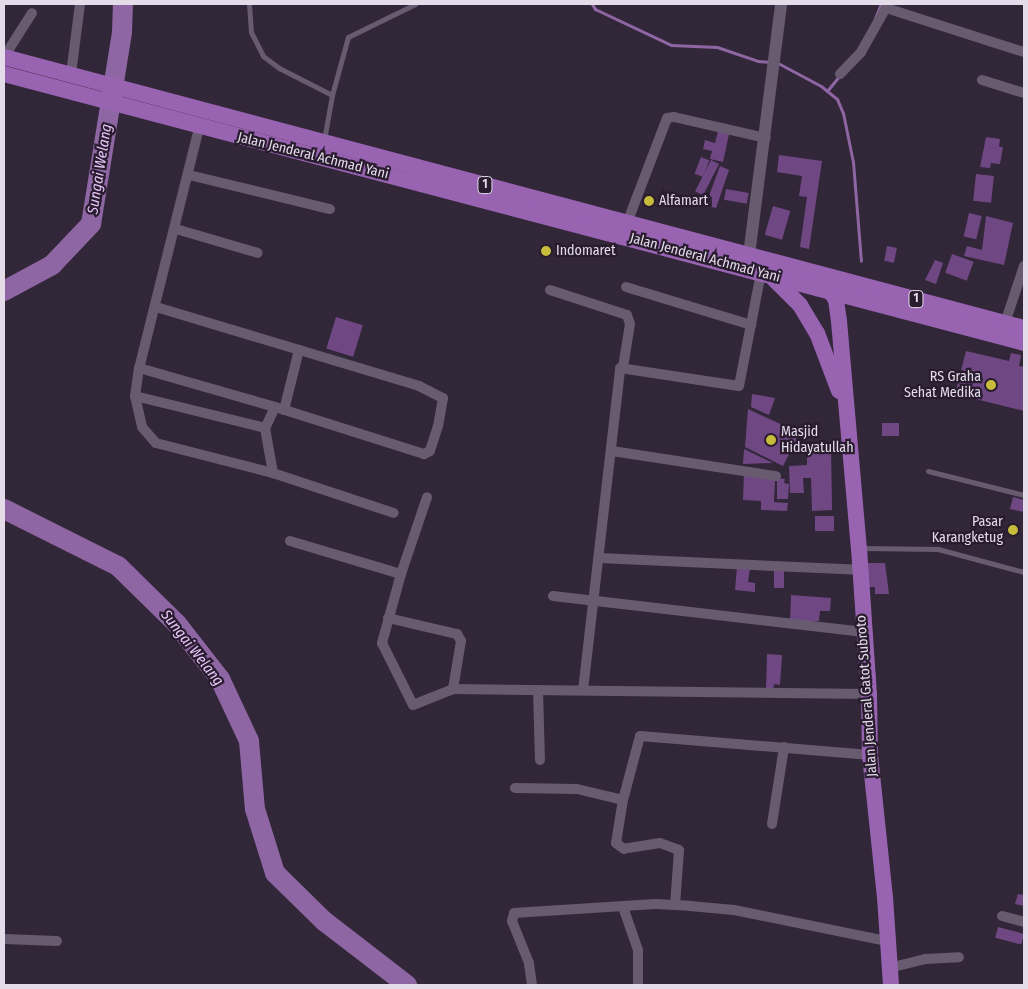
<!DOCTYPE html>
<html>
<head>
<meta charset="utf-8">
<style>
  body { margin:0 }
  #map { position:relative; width:1028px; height:989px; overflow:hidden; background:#322639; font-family:"Fira Sans Condensed",sans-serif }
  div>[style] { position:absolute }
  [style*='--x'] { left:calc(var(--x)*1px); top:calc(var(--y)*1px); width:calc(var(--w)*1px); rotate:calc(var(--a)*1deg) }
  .stream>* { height:3px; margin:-1.5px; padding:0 1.5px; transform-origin:1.5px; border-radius:1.5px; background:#8e66a3 }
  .river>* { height:20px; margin:-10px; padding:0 10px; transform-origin:10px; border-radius:10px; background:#8e66a3 }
  .building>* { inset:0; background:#6f4883; transform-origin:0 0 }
  .service>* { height:5px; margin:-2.5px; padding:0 2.5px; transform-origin:2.5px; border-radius:2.5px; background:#685b70 }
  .minor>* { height:10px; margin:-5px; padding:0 5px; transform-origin:5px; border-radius:5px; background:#685b70 }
  .tertiary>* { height:12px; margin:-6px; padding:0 6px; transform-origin:6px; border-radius:6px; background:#685b70 }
  .trunk>* { height:16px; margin:-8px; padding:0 8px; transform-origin:8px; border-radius:8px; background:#9864b2 }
  .dots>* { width:14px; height:14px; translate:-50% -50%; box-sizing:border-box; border:2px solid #281c2e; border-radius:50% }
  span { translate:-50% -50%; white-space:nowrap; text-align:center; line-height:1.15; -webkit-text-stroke:4.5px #281c2e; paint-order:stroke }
  .shield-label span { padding:1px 4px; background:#281c2e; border:1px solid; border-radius:4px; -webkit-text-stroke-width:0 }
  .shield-label { font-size:12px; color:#e4dce9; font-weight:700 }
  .street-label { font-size:14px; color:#e4dce9 }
  .poi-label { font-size:14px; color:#e4dce9 }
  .left { translate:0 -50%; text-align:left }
  .right { translate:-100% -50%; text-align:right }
  .water-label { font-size:15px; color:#e7c5f9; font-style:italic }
  .frame { position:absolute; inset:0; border:5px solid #e4dce9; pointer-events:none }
</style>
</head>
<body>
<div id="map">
  <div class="stream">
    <i style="--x:592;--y:4;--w:6;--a:59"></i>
    <i style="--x:595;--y:9;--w:84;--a:25.3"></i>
    <i style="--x:671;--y:45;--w:46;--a:2.5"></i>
    <i style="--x:717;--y:47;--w:43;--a:18.9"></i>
    <i style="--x:758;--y:61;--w:12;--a:5"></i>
    <i style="--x:875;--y:18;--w:15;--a:-67"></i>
    <i style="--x:776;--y:62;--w:51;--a:28.1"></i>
    <i style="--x:821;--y:86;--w:21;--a:39"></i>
    <i style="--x:837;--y:99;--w:15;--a:67"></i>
    <i style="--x:843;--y:113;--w:50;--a:78.5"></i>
    <i style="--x:853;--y:162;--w:99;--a:85.4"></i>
    <i style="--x:827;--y:91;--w:19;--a:-51"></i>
  </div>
  <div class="river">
    <i style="--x:4;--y:291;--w:55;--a:-28.4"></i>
    <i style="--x:52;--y:265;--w:57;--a:-46.4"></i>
    <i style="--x:91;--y:224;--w:194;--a:-80.8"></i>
    <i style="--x:122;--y:32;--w:28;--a:-88"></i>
    <i style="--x:4;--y:509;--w:127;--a:26.6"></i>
    <i style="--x:118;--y:566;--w:83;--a:44.5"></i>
    <i style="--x:177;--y:624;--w:70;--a:52"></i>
    <i style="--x:220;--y:679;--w:68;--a:64.9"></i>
    <i style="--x:249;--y:741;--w:68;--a:85"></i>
    <i style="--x:255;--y:809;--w:67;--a:72.6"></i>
    <i style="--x:275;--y:873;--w:69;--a:44.4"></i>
    <i style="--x:324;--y:921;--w:105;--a:37.6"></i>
  </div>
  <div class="building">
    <i style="clip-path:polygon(718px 131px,729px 134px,723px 162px,710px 159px,712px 151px,703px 149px,705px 140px,715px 143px)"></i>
    <i style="clip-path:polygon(986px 137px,1000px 139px,999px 147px,1003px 147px,1000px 164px,991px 163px,990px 168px,980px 167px)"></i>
    <i style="clip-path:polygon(779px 155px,822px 161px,809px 249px,800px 247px,807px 197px,799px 196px,802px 176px,777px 172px)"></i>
    <i style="left:701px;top:157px;width:9px;height:18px;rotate:21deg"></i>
    <i style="left:711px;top:160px;width:9px;height:35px;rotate:27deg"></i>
    <i style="clip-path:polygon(720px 166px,729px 170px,716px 208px,712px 207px,712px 197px,709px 196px)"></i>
    <i style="left:976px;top:174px;width:18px;height:27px;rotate:6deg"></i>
    <i style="left:726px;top:189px;width:23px;height:11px;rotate:10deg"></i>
    <i style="left:773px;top:206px;width:18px;height:30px;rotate:16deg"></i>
    <i style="left:969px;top:213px;width:13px;height:24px;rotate:13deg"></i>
    <i style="clip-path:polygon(986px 216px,1013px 223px,1004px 265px,964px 256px,967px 246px,982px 250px)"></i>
    <i style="left:887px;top:246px;width:10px;height:15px;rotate:11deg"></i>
    <i style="left:952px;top:254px;width:23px;height:20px;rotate:20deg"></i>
    <i style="clip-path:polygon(935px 260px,943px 263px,936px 284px,925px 280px)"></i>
    <i style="left:336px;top:317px;width:28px;height:33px;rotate:17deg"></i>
    <i style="clip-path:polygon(966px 351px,1009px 361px,1011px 353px,1021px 355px,1019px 366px,1024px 367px,1024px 411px,955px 394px)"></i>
    <i style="clip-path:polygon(752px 394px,775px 398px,769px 415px,751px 407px)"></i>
    <i style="clip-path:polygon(748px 409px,800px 433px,783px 466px,745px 447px)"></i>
    <i style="left:882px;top:423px;width:17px;height:13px"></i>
    <i style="clip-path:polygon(831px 447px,832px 510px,812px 511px,811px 478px,803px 478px,804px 493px,790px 493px,789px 466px,807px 465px,807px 448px)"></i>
    <i style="clip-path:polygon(744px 449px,773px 463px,743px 464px)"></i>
    <i style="clip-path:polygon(744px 473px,775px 478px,774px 502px,788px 503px,787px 511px,761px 510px,761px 501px,743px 500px)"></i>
    <i style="clip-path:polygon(777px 478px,785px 479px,784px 483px,789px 484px,788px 499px,777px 499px)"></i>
    <i style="clip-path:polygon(1013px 497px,1024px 500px,1024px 512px,1010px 509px)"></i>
    <i style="left:815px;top:516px;width:19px;height:15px"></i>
    <i style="clip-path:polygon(865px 563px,885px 563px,889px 594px,875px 594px,875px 587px,865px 587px)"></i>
    <i style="clip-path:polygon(737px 567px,750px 568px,748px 582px,755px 583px,755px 592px,735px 590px)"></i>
    <i style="left:774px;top:570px;width:10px;height:18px"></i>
    <i style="clip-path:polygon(791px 595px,831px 598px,830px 611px,820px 611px,819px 621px,790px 621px)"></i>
    <i style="clip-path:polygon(767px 654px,782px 655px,780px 685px,774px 684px,773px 690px,766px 690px)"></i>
    <i style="clip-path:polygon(1018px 894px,1024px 895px,1024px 906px,1015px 904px)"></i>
    <i style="left:998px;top:927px;width:27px;height:11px;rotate:15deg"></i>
  </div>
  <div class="service">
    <i style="--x:249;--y:4;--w:28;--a:86"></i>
    <i style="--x:251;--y:32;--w:27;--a:63"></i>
    <i style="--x:263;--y:56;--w:20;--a:37"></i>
    <i style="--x:279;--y:68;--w:59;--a:27"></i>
    <i style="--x:324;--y:140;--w:46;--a:-79.9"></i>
    <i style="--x:332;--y:95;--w:60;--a:-74.6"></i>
    <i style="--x:348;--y:37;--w:75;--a:-26.2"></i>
    <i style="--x:928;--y:471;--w:99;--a:14"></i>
    <i style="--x:862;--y:548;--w:76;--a:0.8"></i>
    <i style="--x:938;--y:549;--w:89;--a:15"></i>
  </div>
  <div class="minor">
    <i style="--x:886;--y:8;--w:145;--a:17.7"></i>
    <i style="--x:4;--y:57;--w:52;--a:-57.5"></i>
    <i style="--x:71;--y:74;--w:71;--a:-82.7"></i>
    <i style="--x:840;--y:74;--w:30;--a:-46"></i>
    <i style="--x:861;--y:52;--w:55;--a:-60.6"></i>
    <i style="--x:982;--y:80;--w:44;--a:17.2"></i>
    <i style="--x:199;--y:128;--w:247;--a:104"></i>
    <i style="--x:139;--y:368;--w:28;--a:98"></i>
    <i style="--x:135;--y:396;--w:32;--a:77"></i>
    <i style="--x:142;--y:427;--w:21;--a:49"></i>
    <i style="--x:156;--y:443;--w:121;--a:14.4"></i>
    <i style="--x:273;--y:473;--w:127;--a:18.3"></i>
    <i style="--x:189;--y:175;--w:145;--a:13.6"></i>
    <i style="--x:627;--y:223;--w:112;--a:-69.1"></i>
    <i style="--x:667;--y:118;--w:7;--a:-8"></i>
    <i style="--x:674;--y:117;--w:94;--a:12.9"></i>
    <i style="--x:176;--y:229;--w:85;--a:16.3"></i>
    <i style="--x:626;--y:287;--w:131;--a:16.9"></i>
    <i style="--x:550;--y:290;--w:81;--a:18"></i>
    <i style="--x:627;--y:315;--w:9;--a:72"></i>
    <i style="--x:630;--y:324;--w:44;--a:99.2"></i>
    <i style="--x:156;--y:307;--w:275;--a:16.7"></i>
    <i style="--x:419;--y:386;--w:27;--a:27"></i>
    <i style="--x:443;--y:398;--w:28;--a:100"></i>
    <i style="--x:438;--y:426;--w:26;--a:108"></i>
    <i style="--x:430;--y:451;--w:7;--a:153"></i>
    <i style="--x:424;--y:454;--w:156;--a:-162.5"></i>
    <i style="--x:275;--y:407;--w:23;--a:115"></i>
    <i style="--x:265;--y:428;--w:46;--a:79.9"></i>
    <i style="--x:1005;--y:323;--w:60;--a:-71.6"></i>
    <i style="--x:139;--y:368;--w:141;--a:16"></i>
    <i style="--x:135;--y:396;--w:134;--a:13.8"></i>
    <i style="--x:284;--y:410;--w:62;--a:-76"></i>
    <i style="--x:612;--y:451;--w:166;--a:8.7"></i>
    <i style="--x:290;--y:541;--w:116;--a:16.6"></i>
    <i style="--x:401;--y:574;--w:72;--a:105.4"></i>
    <i style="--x:382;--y:643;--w:69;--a:63.4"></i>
    <i style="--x:413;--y:705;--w:43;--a:-21.8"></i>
    <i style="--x:453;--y:689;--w:416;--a:0.7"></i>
    <i style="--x:599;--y:558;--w:260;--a:2.6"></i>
    <i style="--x:401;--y:574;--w:81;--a:-71.3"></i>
    <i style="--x:553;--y:596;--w:313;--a:6.6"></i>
    <i style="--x:388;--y:618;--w:71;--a:13.1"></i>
    <i style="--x:457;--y:634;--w:8;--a:60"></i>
    <i style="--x:461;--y:641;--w:49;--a:99.5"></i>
    <i style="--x:538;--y:690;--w:70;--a:88.4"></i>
    <i style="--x:583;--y:690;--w:324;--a:-83.4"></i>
    <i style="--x:620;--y:368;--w:120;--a:8.6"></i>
    <i style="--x:739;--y:386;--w:115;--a:-79"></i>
    <i style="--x:515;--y:788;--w:62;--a:0.9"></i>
    <i style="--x:577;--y:789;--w:47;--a:13.4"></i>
    <i style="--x:772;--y:824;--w:78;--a:-81.1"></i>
    <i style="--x:675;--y:905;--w:55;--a:-85.8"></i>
    <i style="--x:679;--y:850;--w:20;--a:-160"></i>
    <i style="--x:660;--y:843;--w:36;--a:171"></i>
    <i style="--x:624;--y:849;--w:10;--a:-143"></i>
    <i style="--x:616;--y:843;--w:44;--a:-80.8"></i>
    <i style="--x:623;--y:800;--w:66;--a:-75.1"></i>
    <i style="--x:640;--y:736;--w:231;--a:4.7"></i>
    <i style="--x:623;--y:907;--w:46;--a:70.8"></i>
    <i style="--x:638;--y:950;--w:35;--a:90"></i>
    <i style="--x:1002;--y:916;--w:23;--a:15"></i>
    <i style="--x:4;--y:939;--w:53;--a:2.2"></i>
    <i style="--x:889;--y:968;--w:37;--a:-14"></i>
    <i style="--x:925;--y:959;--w:34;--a:-3"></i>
    <i style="--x:532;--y:985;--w:22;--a:-98"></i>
    <i style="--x:529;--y:963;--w:45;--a:-112"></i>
    <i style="--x:512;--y:921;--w:8;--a:-76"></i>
    <i style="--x:514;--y:913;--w:141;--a:-3.7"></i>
    <i style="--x:655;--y:904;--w:35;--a:3"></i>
    <i style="--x:690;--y:906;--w:44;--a:5.2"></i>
    <i style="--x:734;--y:910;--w:155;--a:11.5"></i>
  </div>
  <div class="tertiary">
    <i style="--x:749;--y:255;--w:253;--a:-82.7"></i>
  </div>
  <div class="trunk">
    <i style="--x:4;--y:57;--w:1055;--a:14.88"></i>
    <i style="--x:4;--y:74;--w:1055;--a:14.77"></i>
    <i style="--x:773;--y:278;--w:38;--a:45"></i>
    <i style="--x:800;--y:305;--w:33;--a:59"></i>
    <i style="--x:817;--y:333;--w:62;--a:69.2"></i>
    <i style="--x:826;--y:285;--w:18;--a:56"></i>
    <i style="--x:836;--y:300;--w:21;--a:82"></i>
    <i style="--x:839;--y:321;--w:228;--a:85"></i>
    <i style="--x:859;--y:548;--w:146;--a:86.1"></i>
    <i style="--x:869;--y:694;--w:61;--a:89.1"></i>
    <i style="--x:870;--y:755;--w:143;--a:84"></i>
    <i style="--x:885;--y:897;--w:88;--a:86.1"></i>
  </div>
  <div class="dots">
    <i style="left:649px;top:201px;background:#c7bb3b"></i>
    <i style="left:546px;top:251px;background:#c7bb3b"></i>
    <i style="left:991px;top:385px;background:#c7bb3b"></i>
    <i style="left:771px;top:440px;background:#c7bb3b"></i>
    <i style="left:1013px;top:530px;background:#c7bb3b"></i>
  </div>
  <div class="shield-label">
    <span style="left:485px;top:185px">1</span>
    <span style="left:916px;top:299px">1</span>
  </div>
  <div class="street-label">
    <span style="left:313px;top:156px;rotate:14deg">Jalan Jenderal Achmad Yani</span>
    <span style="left:705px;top:258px;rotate:15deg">Jalan Jenderal Achmad Yani</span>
    <span style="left:867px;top:696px;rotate:-94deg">Jalan Jenderal Gatot Subroto</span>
  </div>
  <div class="poi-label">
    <span class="left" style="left:659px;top:201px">Alfamart</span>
    <span class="left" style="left:556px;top:251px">Indomaret</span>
    <span class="right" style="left:981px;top:385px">RS Graha<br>Sehat Medika</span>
    <span class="left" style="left:781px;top:440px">Masjid<br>Hidayatullah</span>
    <span class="right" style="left:1003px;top:530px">Pasar<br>Karangketug</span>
  </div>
  <div class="water-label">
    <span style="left:100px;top:169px;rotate:-81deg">Sungai Welang</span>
    <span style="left:192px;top:648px;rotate:52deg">Sungai Welang</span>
  </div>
  <div class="frame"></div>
</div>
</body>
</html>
